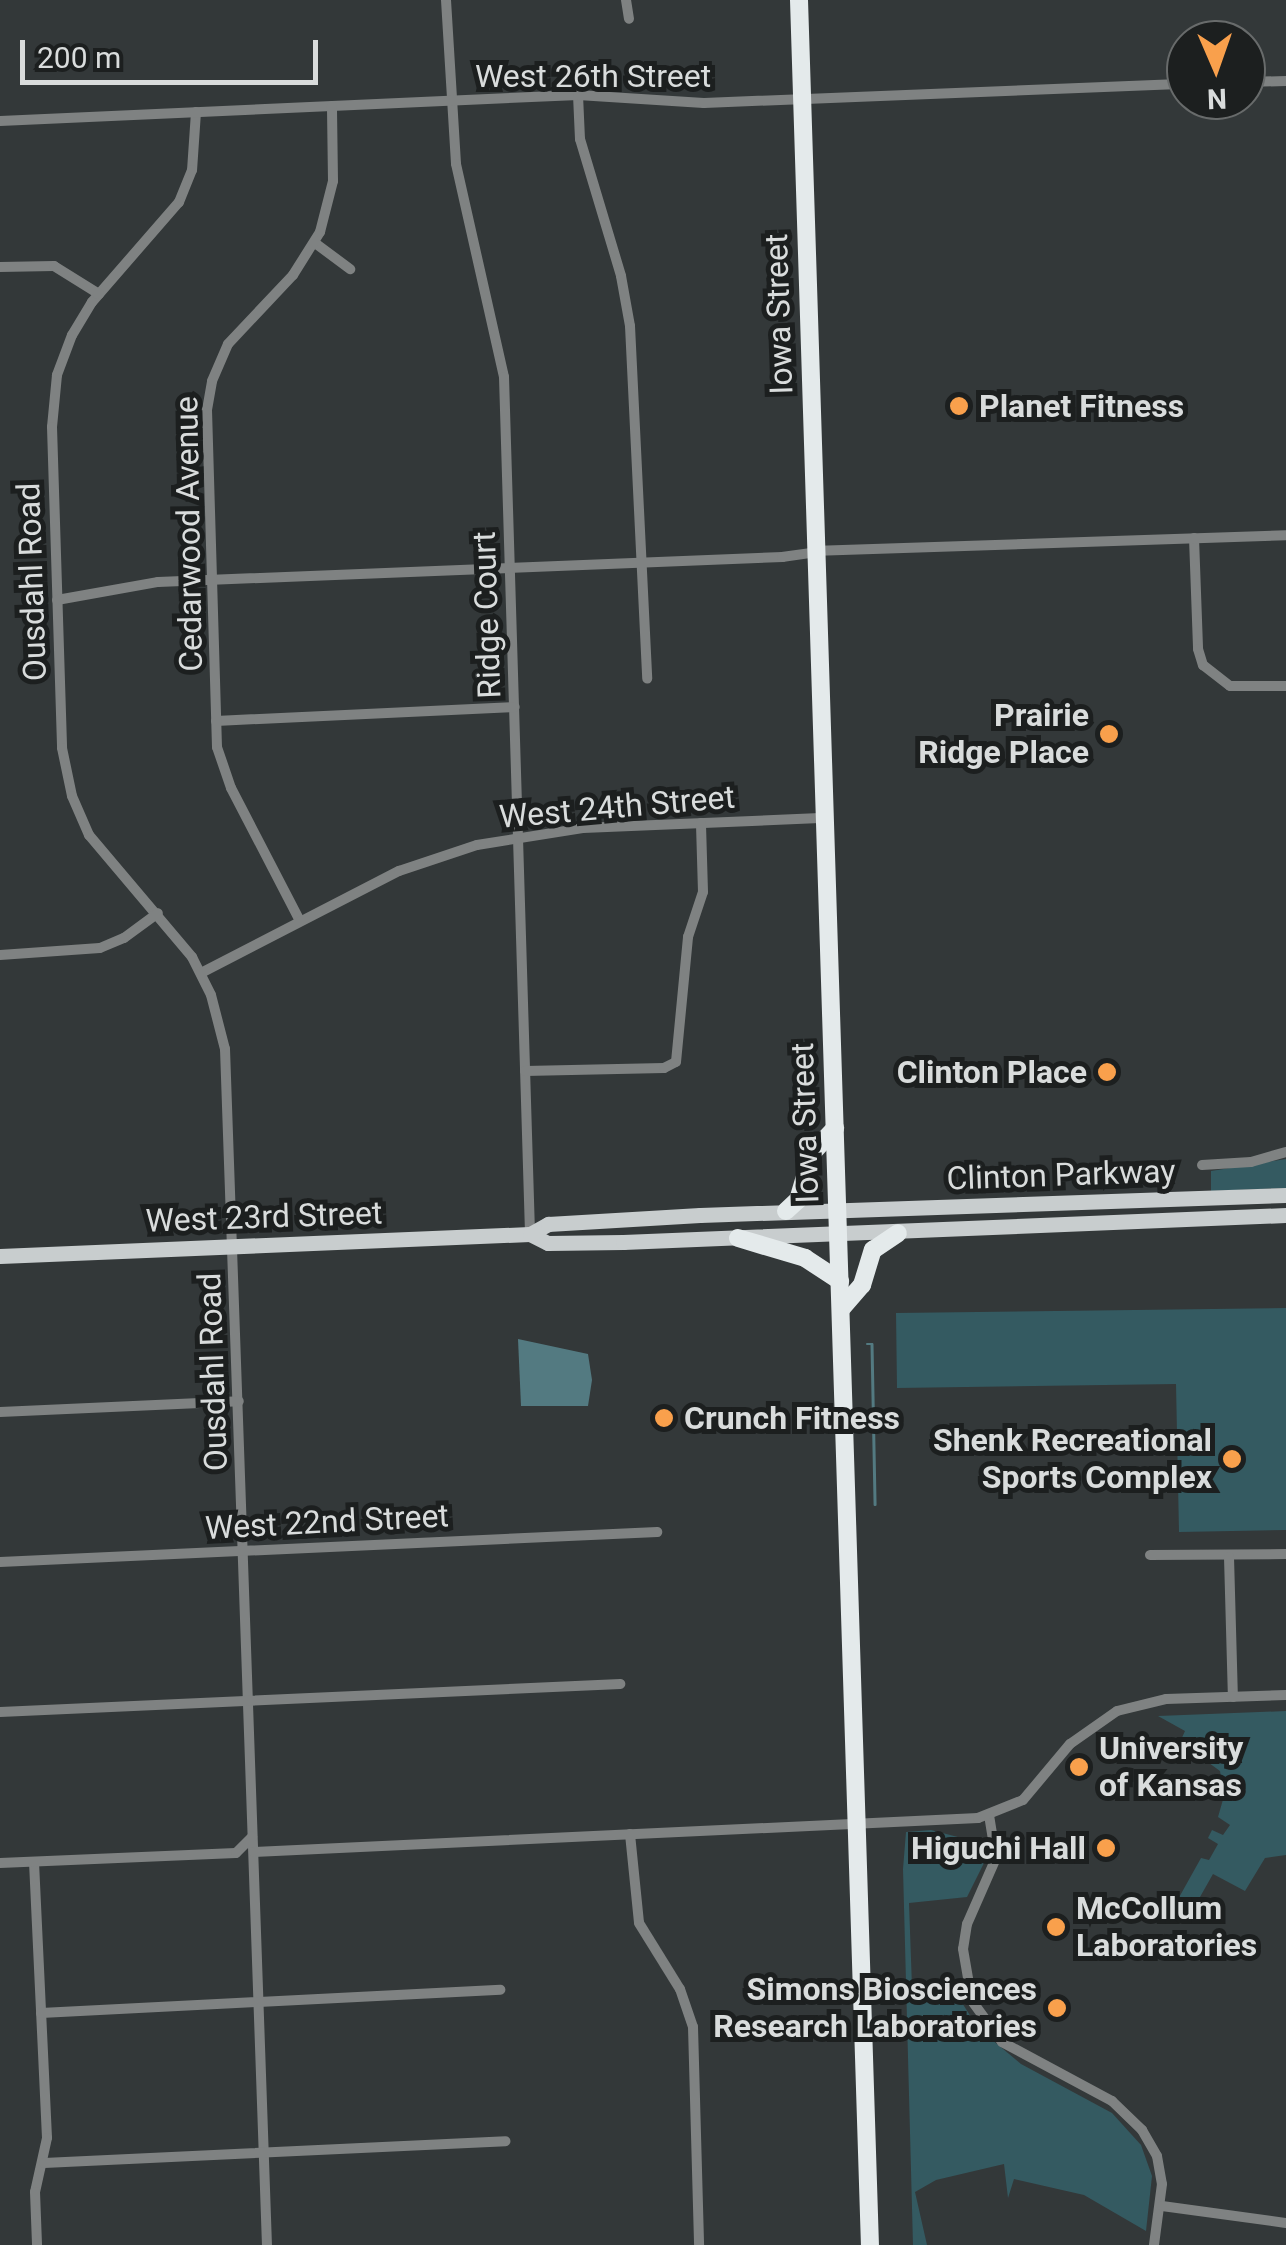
<!DOCTYPE html>
<html>
<head>
<meta charset="utf-8">
<style>
  body { margin:0 }
  #map { position:relative; width:1286px; height:2245px; overflow:hidden; background:#333839; font-family:Roboto,sans-serif }
  div>[style] { position:absolute }
  [style*='--x'] { left:calc(var(--x)*1px); top:calc(var(--y)*1px); width:calc(var(--w)*1px); rotate:calc(var(--a)*1deg) }
  .green>* { inset:0; background:#345a61 }
  .water>* { inset:0; background:#537a81 }
  .stream>* { height:2.5px; margin:-1.25px; padding:0 1.25px; transform-origin:1.25px; border-radius:1.25px; background:#537a81 }
  .street>* { height:10px; margin:-5px; padding:0 5px; transform-origin:5px; border-radius:5px; background:#7f8282 }
  .primary>* { height:15px; margin:-7.5px; padding:0 7.5px; transform-origin:7.5px; border-radius:7.5px; background:#c8cdce }
  .highway>* { height:18px; margin:-9px; padding:0 9px; transform-origin:9px; border-radius:9px; background:#e4eaeb }
  .dots>* { width:28px; height:28px; translate:-50% -50%; box-sizing:border-box; border:5px solid #1c1f1f; border-radius:50% }
  span { translate:-50% -50%; white-space:nowrap; text-align:center; line-height:1.15; -webkit-text-stroke:10px #1c1f1f; paint-order:stroke }
  .street-label { font-size:32px; color:#d9dcdc }
  .poi-label { font-size:32px; color:#d9dcdc; font-weight:700 }
  .left { translate:0 -50%; text-align:left }
  .right { translate:-100% -50%; text-align:right }
  .north { position:absolute; left:1166px; top:20px; width:100px; height:100px; box-sizing:border-box; background:#1c1f1f; border:2px solid #686b6b; border-radius:50%; rotate:178deg; font-size:28px; font-weight:700; line-height:40px; text-align:center; color:#d9dcdc }
  .north::after { content:''; display:block; margin:auto; width:35px; height:45px; background:#f9a04c; clip-path:polygon(50% 0,100% 100%,50% 72%,0 100%) }
  .scale { position:absolute; left:20px; top:40px; width:298px; height:45px; box-sizing:border-box; border:5px solid #d9dcdc; border-top:0; padding-left:12px; font-size:30px; line-height:35px; white-space:nowrap; color:#d9dcdc; -webkit-text-stroke:8px #1c1f1f; paint-order:stroke }
</style>
</head>
<body>
<div id="map">
  <div class="green">
    <i style="clip-path:polygon(1286px 1159px,1286px 1188px,1211px 1191px,1211px 1171px)"></i>
    <i style="clip-path:polygon(1286px 1308px,1286px 1530px,1179px 1532px,1176px 1384px,897px 1388px,896px 1313px)"></i>
    <i style="clip-path:polygon(1286px 1711px,1286px 1855px,1265px 1858px,1245px 1891px,1213px 1874px,1187px 1920px,1172px 1910px,1201px 1858px,1209px 1860px,1218px 1844px,1208px 1838px,1212px 1830px,1223px 1835px,1230px 1825px,1218px 1817px,1224px 1796px,1220px 1771px,1180px 1742px,1185px 1731px,1158px 1716px)"></i>
    <i style="clip-path:polygon(931px 1830px,977px 1842px,988px 1855px,967px 1897px,909px 1903px,912px 1987px,952px 1987px,978px 2028px,1021px 2064px,1112px 2113px,1141px 2145px,1152px 2176px,1146px 2231px,1084px 2195px,1014px 2179px,1008px 2198px,1004px 2164px,936px 2180px,915px 2192px,927px 2245px,913px 2245px,903px 1869px,906px 1832px)"></i>
  </div>
  <div class="water">
    <i style="clip-path:polygon(518px 1339px,588px 1354px,592px 1380px,588px 1406px,521px 1406px)"></i>
  </div>
  <div class="stream">
    <i style="--x:867;--y:1344;--w:5;--a:0"></i>
    <i style="--x:872;--y:1344;--w:160;--a:88.9"></i>
  </div>
  <div class="street">
    <i style="--x:446;--y:0;--w:164;--a:86.5"></i>
    <i style="--x:456;--y:164;--w:218;--a:77.3"></i>
    <i style="--x:504;--y:377;--w:857;--a:88.26"></i>
    <i style="--x:626;--y:0;--w:19;--a:81"></i>
    <i style="--x:1246;--y:82;--w:40;--a:-1.4"></i>
    <i style="--x:578;--y:95;--w:44;--a:87.4"></i>
    <i style="--x:580;--y:139;--w:143;--a:73.3"></i>
    <i style="--x:621;--y:276;--w:51;--a:79.8"></i>
    <i style="--x:630;--y:326;--w:353;--a:87.2"></i>
    <i style="--x:196;--y:112;--w:58;--a:93.9"></i>
    <i style="--x:192;--y:170;--w:35;--a:112"></i>
    <i style="--x:179;--y:202;--w:133;--a:131"></i>
    <i style="--x:92;--y:302;--w:39;--a:121"></i>
    <i style="--x:72;--y:335;--w:43;--a:110.6"></i>
    <i style="--x:57;--y:375;--w:52;--a:95.5"></i>
    <i style="--x:52;--y:427;--w:321;--a:88.2"></i>
    <i style="--x:62;--y:748;--w:49;--a:78.2"></i>
    <i style="--x:72;--y:796;--w:43;--a:66.4"></i>
    <i style="--x:89;--y:835;--w:160;--a:49.8"></i>
    <i style="--x:192;--y:957;--w:42;--a:63.4"></i>
    <i style="--x:211;--y:995;--w:56;--a:75.5"></i>
    <i style="--x:225;--y:1049;--w:1197;--a:87.99"></i>
    <i style="--x:0;--y:121;--w:579;--a:-2.58"></i>
    <i style="--x:578;--y:95;--w:126;--a:3.6"></i>
    <i style="--x:704;--y:103;--w:482;--a:-2.3"></i>
    <i style="--x:315;--y:243;--w:44;--a:36.6"></i>
    <i style="--x:0;--y:267;--w:54;--a:-1.1"></i>
    <i style="--x:54;--y:266;--w:53;--a:31.9"></i>
    <i style="--x:1194;--y:538;--w:111;--a:87.9"></i>
    <i style="--x:1198;--y:649;--w:17;--a:73"></i>
    <i style="--x:1203;--y:665;--w:34;--a:38"></i>
    <i style="--x:1230;--y:686;--w:56;--a:0"></i>
    <i style="--x:812;--y:551;--w:474;--a:-1.9"></i>
    <i style="--x:57;--y:600;--w:103;--a:-10.1"></i>
    <i style="--x:158;--y:582;--w:625;--a:-2.29"></i>
    <i style="--x:782;--y:557;--w:35;--a:-8"></i>
    <i style="--x:216;--y:721;--w:299;--a:-2.7"></i>
    <i style="--x:300;--y:921;--w:150;--a:-117.4"></i>
    <i style="--x:231;--y:788;--w:43;--a:-108.9"></i>
    <i style="--x:217;--y:747;--w:337;--a:-91.7"></i>
    <i style="--x:207;--y:410;--w:29;--a:-80"></i>
    <i style="--x:212;--y:381;--w:40;--a:-66.6"></i>
    <i style="--x:228;--y:344;--w:95;--a:-46.7"></i>
    <i style="--x:293;--y:275;--w:51;--a:-57.9"></i>
    <i style="--x:320;--y:232;--w:53;--a:-75.7"></i>
    <i style="--x:333;--y:181;--w:75;--a:-90.8"></i>
    <i style="--x:0;--y:955;--w:100;--a:-4"></i>
    <i style="--x:100;--y:948;--w:26;--a:-23"></i>
    <i style="--x:124;--y:938;--w:42;--a:-36.3"></i>
    <i style="--x:201;--y:973;--w:223;--a:-27.3"></i>
    <i style="--x:399;--y:871;--w:82;--a:-18.4"></i>
    <i style="--x:477;--y:845;--w:107;--a:-9.1"></i>
    <i style="--x:583;--y:828;--w:243;--a:-2.4"></i>
    <i style="--x:525;--y:1071;--w:139;--a:-1.2"></i>
    <i style="--x:664;--y:1068;--w:13;--a:-27"></i>
    <i style="--x:676;--y:1062;--w:126;--a:-84.5"></i>
    <i style="--x:688;--y:937;--w:47;--a:-71.6"></i>
    <i style="--x:703;--y:892;--w:69;--a:-91.7"></i>
    <i style="--x:1202;--y:1165;--w:49;--a:-3.5"></i>
    <i style="--x:1251;--y:1162;--w:36;--a:-16"></i>
    <i style="--x:0;--y:1412;--w:239;--a:-2.6"></i>
    <i style="--x:1150;--y:1555;--w:136;--a:-0.4"></i>
    <i style="--x:1229;--y:1557;--w:140;--a:88.4"></i>
    <i style="--x:0;--y:1562;--w:658;--a:-2.61"></i>
    <i style="--x:0;--y:1712;--w:621;--a:-2.59"></i>
    <i style="--x:989;--y:1815;--w:44;--a:80.8"></i>
    <i style="--x:996;--y:1858;--w:72;--a:113.7"></i>
    <i style="--x:967;--y:1924;--w:25;--a:99"></i>
    <i style="--x:963;--y:1949;--w:53;--a:80.2"></i>
    <i style="--x:972;--y:2001;--w:51;--a:53.8"></i>
    <i style="--x:1002;--y:2042;--w:125;--a:28.2"></i>
    <i style="--x:1112;--y:2101;--w:42;--a:44"></i>
    <i style="--x:1142;--y:2130;--w:30;--a:60"></i>
    <i style="--x:1157;--y:2156;--w:28;--a:80"></i>
    <i style="--x:1162;--y:2184;--w:62;--a:97.5"></i>
    <i style="--x:630;--y:1834;--w:89;--a:84.2"></i>
    <i style="--x:639;--y:1923;--w:78;--a:58.2"></i>
    <i style="--x:680;--y:1989;--w:40;--a:71.1"></i>
    <i style="--x:693;--y:2027;--w:218;--a:88.4"></i>
    <i style="--x:254;--y:1852;--w:725;--a:-2.69"></i>
    <i style="--x:978;--y:1818;--w:48;--a:-21.8"></i>
    <i style="--x:1023;--y:1800;--w:73;--a:-50"></i>
    <i style="--x:1070;--y:1744;--w:57;--a:-35.1"></i>
    <i style="--x:1117;--y:1711;--w:50;--a:-13.8"></i>
    <i style="--x:1166;--y:1699;--w:120;--a:-1.9"></i>
    <i style="--x:34;--y:1862;--w:276;--a:87.3"></i>
    <i style="--x:47;--y:2138;--w:55;--a:102.5"></i>
    <i style="--x:35;--y:2192;--w:53;--a:87.8"></i>
    <i style="--x:0;--y:1863;--w:236;--a:-2.4"></i>
    <i style="--x:236;--y:1853;--w:23;--a:-45"></i>
    <i style="--x:41;--y:2013;--w:460;--a:-2.9"></i>
    <i style="--x:44;--y:2163;--w:462;--a:-2.7"></i>
    <i style="--x:1162;--y:2206;--w:125;--a:7.8"></i>
  </div>
  <div class="primary">
    <i style="--x:530;--y:1234;--w:20;--a:27"></i>
    <i style="--x:548;--y:1243;--w:75;--a:-0.8"></i>
    <i style="--x:623;--y:1242;--w:664;--a:-2.33"></i>
    <i style="--x:0;--y:1256;--w:530;--a:-2.38"></i>
    <i style="--x:530;--y:1234;--w:21;--a:-29"></i>
    <i style="--x:548;--y:1224;--w:152;--a:-3.4"></i>
    <i style="--x:700;--y:1215;--w:586;--a:-1.95"></i>
  </div>
  <div class="highway">
    <i style="--x:799;--y:0;--w:2246;--a:88.19"></i>
    <i style="--x:786;--y:1211;--w:16;--a:-43"></i>
    <i style="--x:798;--y:1200;--w:49;--a:-73.4"></i>
    <i style="--x:812;--y:1153;--w:34;--a:-47"></i>
    <i style="--x:738;--y:1238;--w:70;--a:16.6"></i>
    <i style="--x:805;--y:1258;--w:42;--a:33.3"></i>
    <i style="--x:841;--y:1309;--w:32;--a:-49"></i>
    <i style="--x:862;--y:1285;--w:37;--a:-73"></i>
    <i style="--x:873;--y:1250;--w:30;--a:-34"></i>
  </div>
  <div class="dots">
    <i style="left:959px;top:406px;background:#f9a04c"></i>
    <i style="left:1109px;top:734px;background:#f9a04c"></i>
    <i style="left:1107px;top:1072px;background:#f9a04c"></i>
    <i style="left:664px;top:1418px;background:#f9a04c"></i>
    <i style="left:1232px;top:1459px;background:#f9a04c"></i>
    <i style="left:1079px;top:1767px;background:#f9a04c"></i>
    <i style="left:1106px;top:1848px;background:#f9a04c"></i>
    <i style="left:1056px;top:1927px;background:#f9a04c"></i>
    <i style="left:1057px;top:2008px;background:#f9a04c"></i>
  </div>
  <div class="street-label">
    <span style="left:593px;top:76px">West 26th Street</span>
    <span style="left:779px;top:314px;rotate:-92deg">Iowa Street</span>
    <span style="left:189px;top:534px;rotate:-91deg">Cedarwood Avenue</span>
    <span style="left:32px;top:582px;rotate:-92deg">Ousdahl Road</span>
    <span style="left:487px;top:615px;rotate:-92deg">Ridge Court</span>
    <span style="left:617px;top:807px;rotate:-5deg">West 24th Street</span>
    <span style="left:805px;top:1123px;rotate:-92deg">Iowa Street</span>
    <span style="left:1061px;top:1175px;rotate:-2deg">Clinton Parkway</span>
    <span style="left:264px;top:1217px;rotate:-2deg">West 23rd Street</span>
    <span style="left:213px;top:1372px;rotate:-92deg">Ousdahl Road</span>
    <span style="left:327px;top:1522px;rotate:-3deg">West 22nd Street</span>
  </div>
  <div class="poi-label">
    <span class="left" style="left:979px;top:406px">Planet Fitness</span>
    <span class="right" style="left:1089px;top:734px">Prairie<br>Ridge Place</span>
    <span class="right" style="left:1087px;top:1072px">Clinton Place</span>
    <span class="left" style="left:684px;top:1418px">Crunch Fitness</span>
    <span class="right" style="left:1212px;top:1459px">Shenk Recreational<br>Sports Complex</span>
    <span class="left" style="left:1099px;top:1767px">University<br>of Kansas</span>
    <span class="right" style="left:1086px;top:1848px">Higuchi Hall</span>
    <span class="left" style="left:1076px;top:1927px">McCollum<br>Laboratories</span>
    <span class="right" style="left:1037px;top:2008px">Simons Biosciences<br>Research Laboratories</span>
  </div>
  <div class="north">N</div>
  <div class="scale">200 m</div>
</div>
</body>
</html>
